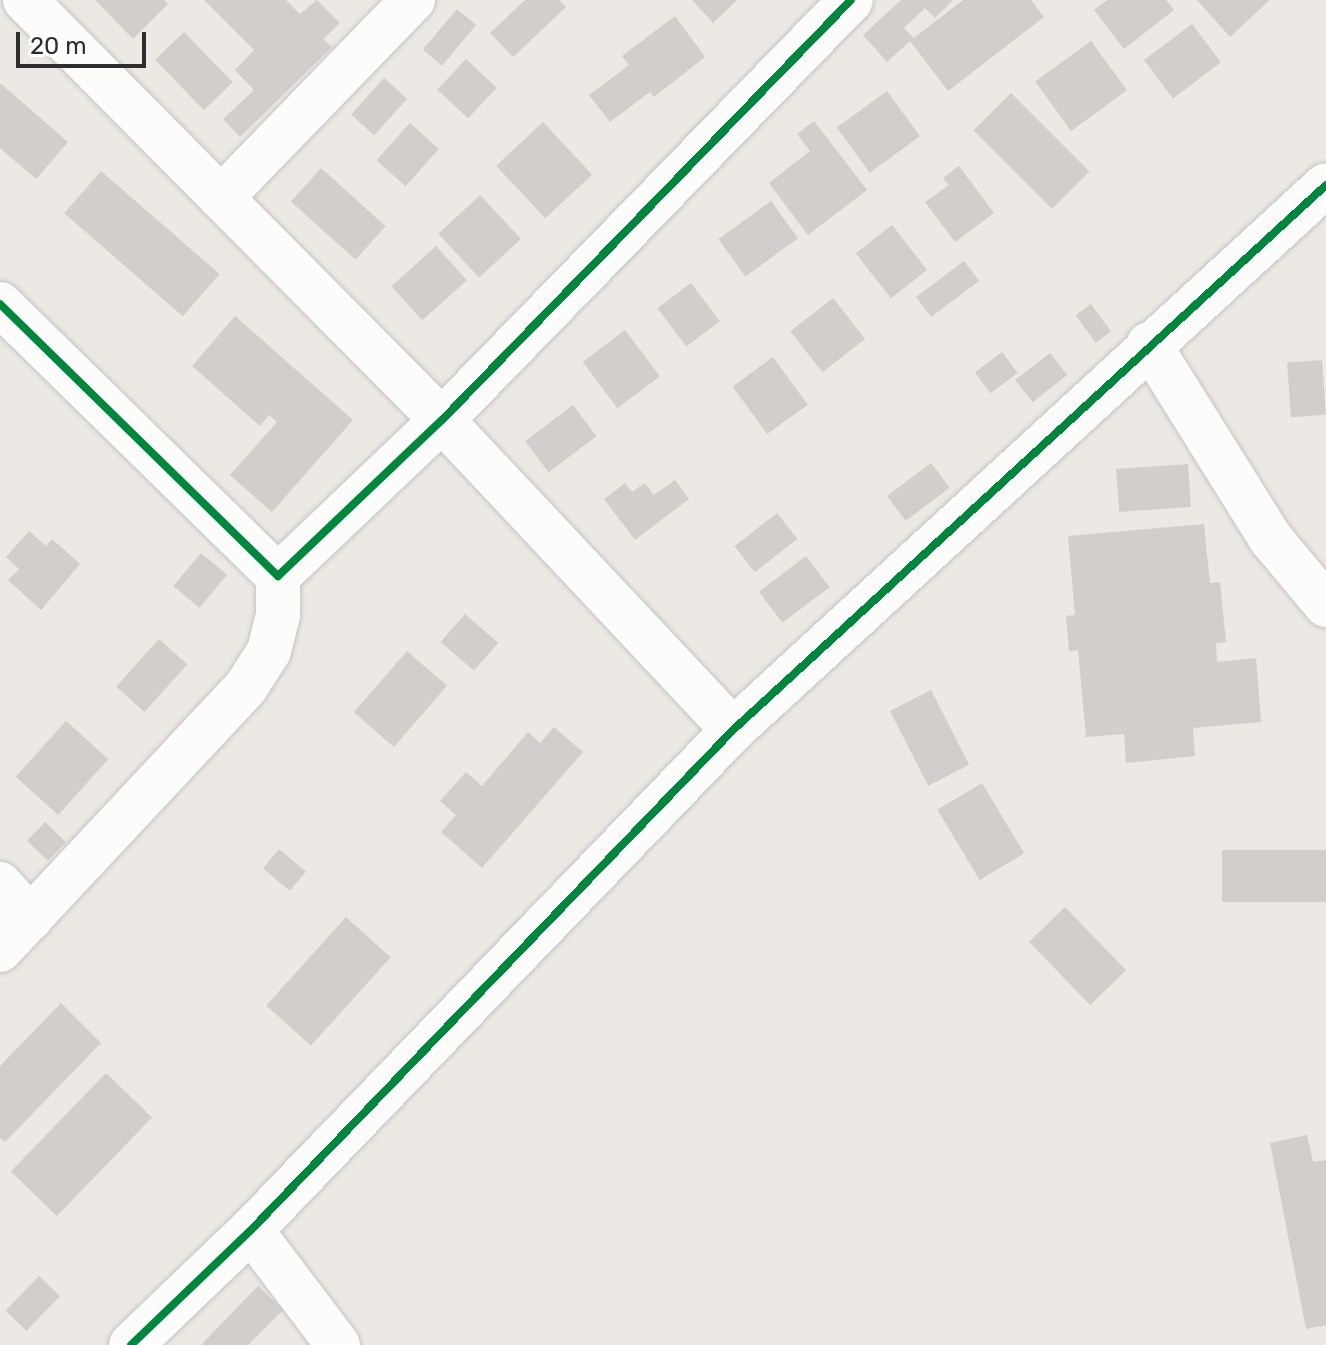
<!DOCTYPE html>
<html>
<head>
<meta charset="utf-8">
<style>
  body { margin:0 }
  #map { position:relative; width:1326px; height:1345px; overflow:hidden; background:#ece8e4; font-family:Rubik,sans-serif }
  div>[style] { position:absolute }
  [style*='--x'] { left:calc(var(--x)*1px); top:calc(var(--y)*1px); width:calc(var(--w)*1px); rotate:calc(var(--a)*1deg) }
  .building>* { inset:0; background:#d1cecb; transform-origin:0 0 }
  .roads { filter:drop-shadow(0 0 2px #c5c4c5) drop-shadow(0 0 2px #c5c4c5) }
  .minor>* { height:44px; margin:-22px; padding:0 22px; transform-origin:22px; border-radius:22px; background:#fcfcfb }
  .cycleway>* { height:8px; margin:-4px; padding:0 4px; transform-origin:4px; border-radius:4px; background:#00873e }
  span { translate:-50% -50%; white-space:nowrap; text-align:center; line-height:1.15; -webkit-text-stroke:6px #fff; paint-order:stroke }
  .scale { position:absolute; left:16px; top:32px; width:130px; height:36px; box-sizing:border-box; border:4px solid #2e2e2e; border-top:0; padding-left:10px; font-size:24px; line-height:28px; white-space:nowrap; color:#2e2e2e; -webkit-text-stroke:6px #fff; paint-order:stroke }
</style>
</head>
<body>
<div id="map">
  <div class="building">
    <i style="clip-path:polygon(95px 0,164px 0,168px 4px,133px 39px)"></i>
    <i style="clip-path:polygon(204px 0,286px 0,300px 14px,317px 0,340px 23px,323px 39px,332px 47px,240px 137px,223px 119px,254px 90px,235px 70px,254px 50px)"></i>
    <i style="clip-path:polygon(525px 0,559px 0,566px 7px,513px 57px,490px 33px)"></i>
    <i style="clip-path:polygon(692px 0,737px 0,713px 23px)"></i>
    <i style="clip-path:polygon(901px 0,953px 0,935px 18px,925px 8px,904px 28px,914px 38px,963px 0,1031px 0,1044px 17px,948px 91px,910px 41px,887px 62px,863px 35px)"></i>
    <i style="clip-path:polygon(1107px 0,1166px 0,1174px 10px,1124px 49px,1094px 10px)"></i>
    <i style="clip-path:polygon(1197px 0,1270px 0,1230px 37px)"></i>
    <i style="left:457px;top:9px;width:25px;height:53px;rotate:40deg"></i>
    <i style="clip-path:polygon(675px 16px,705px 57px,654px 97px,650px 92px,610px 122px,589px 95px,629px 65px,622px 56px)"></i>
    <i style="left:1192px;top:24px;width:48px;height:60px;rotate:53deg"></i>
    <i style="left:184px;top:32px;width:70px;height:40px;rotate:46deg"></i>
    <i style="left:1091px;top:41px;width:61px;height:69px;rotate:54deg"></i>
    <i style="left:466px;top:59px;width:42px;height:42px;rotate:43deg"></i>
    <i style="left:384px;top:78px;width:31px;height:49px;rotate:42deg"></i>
    <i style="clip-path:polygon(0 83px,68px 142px,36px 179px,0 148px)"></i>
    <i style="left:887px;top:91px;width:56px;height:62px;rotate:54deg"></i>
    <i style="left:1011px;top:93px;width:111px;height:53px;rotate:45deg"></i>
    <i style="clip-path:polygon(814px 121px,867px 190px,808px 235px,769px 183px,810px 151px,797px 134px)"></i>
    <i style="left:543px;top:122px;width:72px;height:64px;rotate:47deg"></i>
    <i style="left:410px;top:123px;width:39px;height:50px;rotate:42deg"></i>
    <i style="clip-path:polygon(959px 166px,994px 213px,955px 242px,925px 202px,949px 185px,943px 178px)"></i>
    <i style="left:321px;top:168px;width:87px;height:45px;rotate:42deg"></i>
    <i style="left:101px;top:171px;width:157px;height:56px;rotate:41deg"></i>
    <i style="left:480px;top:195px;width:60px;height:57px;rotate:47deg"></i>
    <i style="left:771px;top:201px;width:46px;height:65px;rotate:54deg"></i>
    <i style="left:892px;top:225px;width:57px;height:46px;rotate:52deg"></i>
    <i style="left:436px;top:246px;width:46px;height:60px;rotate:48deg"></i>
    <i style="left:964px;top:261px;width:25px;height:60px;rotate:53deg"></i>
    <i style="left:691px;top:283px;width:48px;height:42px;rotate:53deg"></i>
    <i style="left:833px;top:298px;width:52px;height:54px;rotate:52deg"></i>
    <i style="left:1091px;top:304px;width:34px;height:19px;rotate:54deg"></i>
    <i style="clip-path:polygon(235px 316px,353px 420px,272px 512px,230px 475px,277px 422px,269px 415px,260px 426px,192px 366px)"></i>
    <i style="left:625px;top:330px;width:58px;height:53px;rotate:53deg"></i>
    <i style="left:1002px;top:352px;width:26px;height:34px;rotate:53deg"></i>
    <i style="left:1050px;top:353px;width:28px;height:44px;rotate:52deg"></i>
    <i style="left:773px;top:357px;width:59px;height:50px;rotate:54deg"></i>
    <i style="left:1322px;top:360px;width:55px;height:35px;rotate:86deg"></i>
    <i style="left:573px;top:405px;width:39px;height:60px;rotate:53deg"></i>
    <i style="left:931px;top:463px;width:31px;height:55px;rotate:53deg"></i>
    <i style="left:1188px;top:464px;width:43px;height:72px;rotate:86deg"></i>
    <i style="clip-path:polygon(675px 480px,689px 499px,635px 540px,604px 499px,625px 483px,632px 492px,645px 483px,654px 495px)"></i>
    <i style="left:777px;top:513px;width:33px;height:54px;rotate:52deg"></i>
    <i style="clip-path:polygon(1204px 524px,1210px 583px,1220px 582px,1226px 642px,1216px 643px,1217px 662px,1256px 658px,1261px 722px,1193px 728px,1195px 756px,1126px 763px,1124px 734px,1086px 737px,1078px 650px,1069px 651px,1066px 616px,1075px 615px,1068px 536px)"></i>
    <i style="clip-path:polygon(29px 531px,46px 546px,52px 539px,80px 564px,41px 610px,8px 580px,19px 569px,6px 557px)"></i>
    <i style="left:201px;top:553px;width:34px;height:43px;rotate:40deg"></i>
    <i style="left:806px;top:556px;width:39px;height:59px;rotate:53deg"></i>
    <i style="left:465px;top:614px;width:44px;height:37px;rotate:41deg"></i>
    <i style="left:159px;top:639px;width:38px;height:64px;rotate:42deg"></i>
    <i style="left:407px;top:651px;width:53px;height:81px;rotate:41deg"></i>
    <i style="left:931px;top:690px;width:84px;height:46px;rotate:63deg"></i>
    <i style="left:66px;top:721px;width:57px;height:75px;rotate:42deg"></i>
    <i style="clip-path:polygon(554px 727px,583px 752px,482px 868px,441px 832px,456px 815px,440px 801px,466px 772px,482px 786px,528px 732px,540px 743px)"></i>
    <i style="left:982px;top:783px;width:82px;height:52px;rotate:59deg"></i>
    <i style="left:45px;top:822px;width:29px;height:26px;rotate:44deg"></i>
    <i style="left:279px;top:849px;width:35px;height:25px;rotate:40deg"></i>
    <i style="left:1326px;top:850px;width:52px;height:104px;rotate:90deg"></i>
    <i style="left:1065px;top:907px;width:88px;height:50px;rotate:46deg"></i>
    <i style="left:346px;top:917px;width:60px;height:119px;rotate:42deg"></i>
    <i style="clip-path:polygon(61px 1003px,101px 1043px,5px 1142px,0 1138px,0 1066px)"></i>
    <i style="left:106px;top:1073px;width:64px;height:137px;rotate:44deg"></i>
    <i style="clip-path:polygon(1307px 1135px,1313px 1162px,1326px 1160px,1326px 1325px,1306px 1329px,1270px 1143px)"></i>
    <i style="left:39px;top:1276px;width:29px;height:48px;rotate:44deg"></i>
    <i style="clip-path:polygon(258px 1286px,283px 1310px,248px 1345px,201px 1345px)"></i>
  </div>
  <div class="roads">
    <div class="minor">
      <i style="--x:25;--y:0;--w:592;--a:45.21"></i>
      <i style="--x:442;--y:420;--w:425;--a:46.8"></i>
      <i style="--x:221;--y:198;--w:276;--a:-45.9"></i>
      <i style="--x:0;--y:304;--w:389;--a:44.4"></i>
      <i style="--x:278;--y:576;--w:226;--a:-43.6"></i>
      <i style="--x:442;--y:420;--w:586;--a:-45.76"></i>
      <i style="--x:1149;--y:344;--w:230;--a:58"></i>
      <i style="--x:1271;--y:539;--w:86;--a:50.2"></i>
      <i style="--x:0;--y:884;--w:46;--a:47.6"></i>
      <i style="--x:0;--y:950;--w:360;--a:-46.9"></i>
      <i style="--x:246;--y:687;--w:43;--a:-57.4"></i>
      <i style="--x:269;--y:651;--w:36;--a:-76"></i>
      <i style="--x:278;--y:616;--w:40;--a:-90"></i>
      <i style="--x:251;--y:1230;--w:144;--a:52.9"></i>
      <i style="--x:131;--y:1345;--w:166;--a:-43.8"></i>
      <i style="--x:251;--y:1230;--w:694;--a:-46.05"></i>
      <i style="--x:733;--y:730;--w:805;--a:-42.58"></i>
    </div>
  </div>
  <div class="cycleway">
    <i style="--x:0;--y:304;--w:389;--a:44.4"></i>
    <i style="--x:278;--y:576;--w:226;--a:-43.6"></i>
    <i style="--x:442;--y:420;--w:586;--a:-45.76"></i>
    <i style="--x:131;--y:1345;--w:166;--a:-43.8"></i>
    <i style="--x:251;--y:1230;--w:694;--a:-46.05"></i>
    <i style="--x:733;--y:730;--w:805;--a:-42.58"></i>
  </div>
  <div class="scale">20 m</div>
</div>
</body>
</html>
